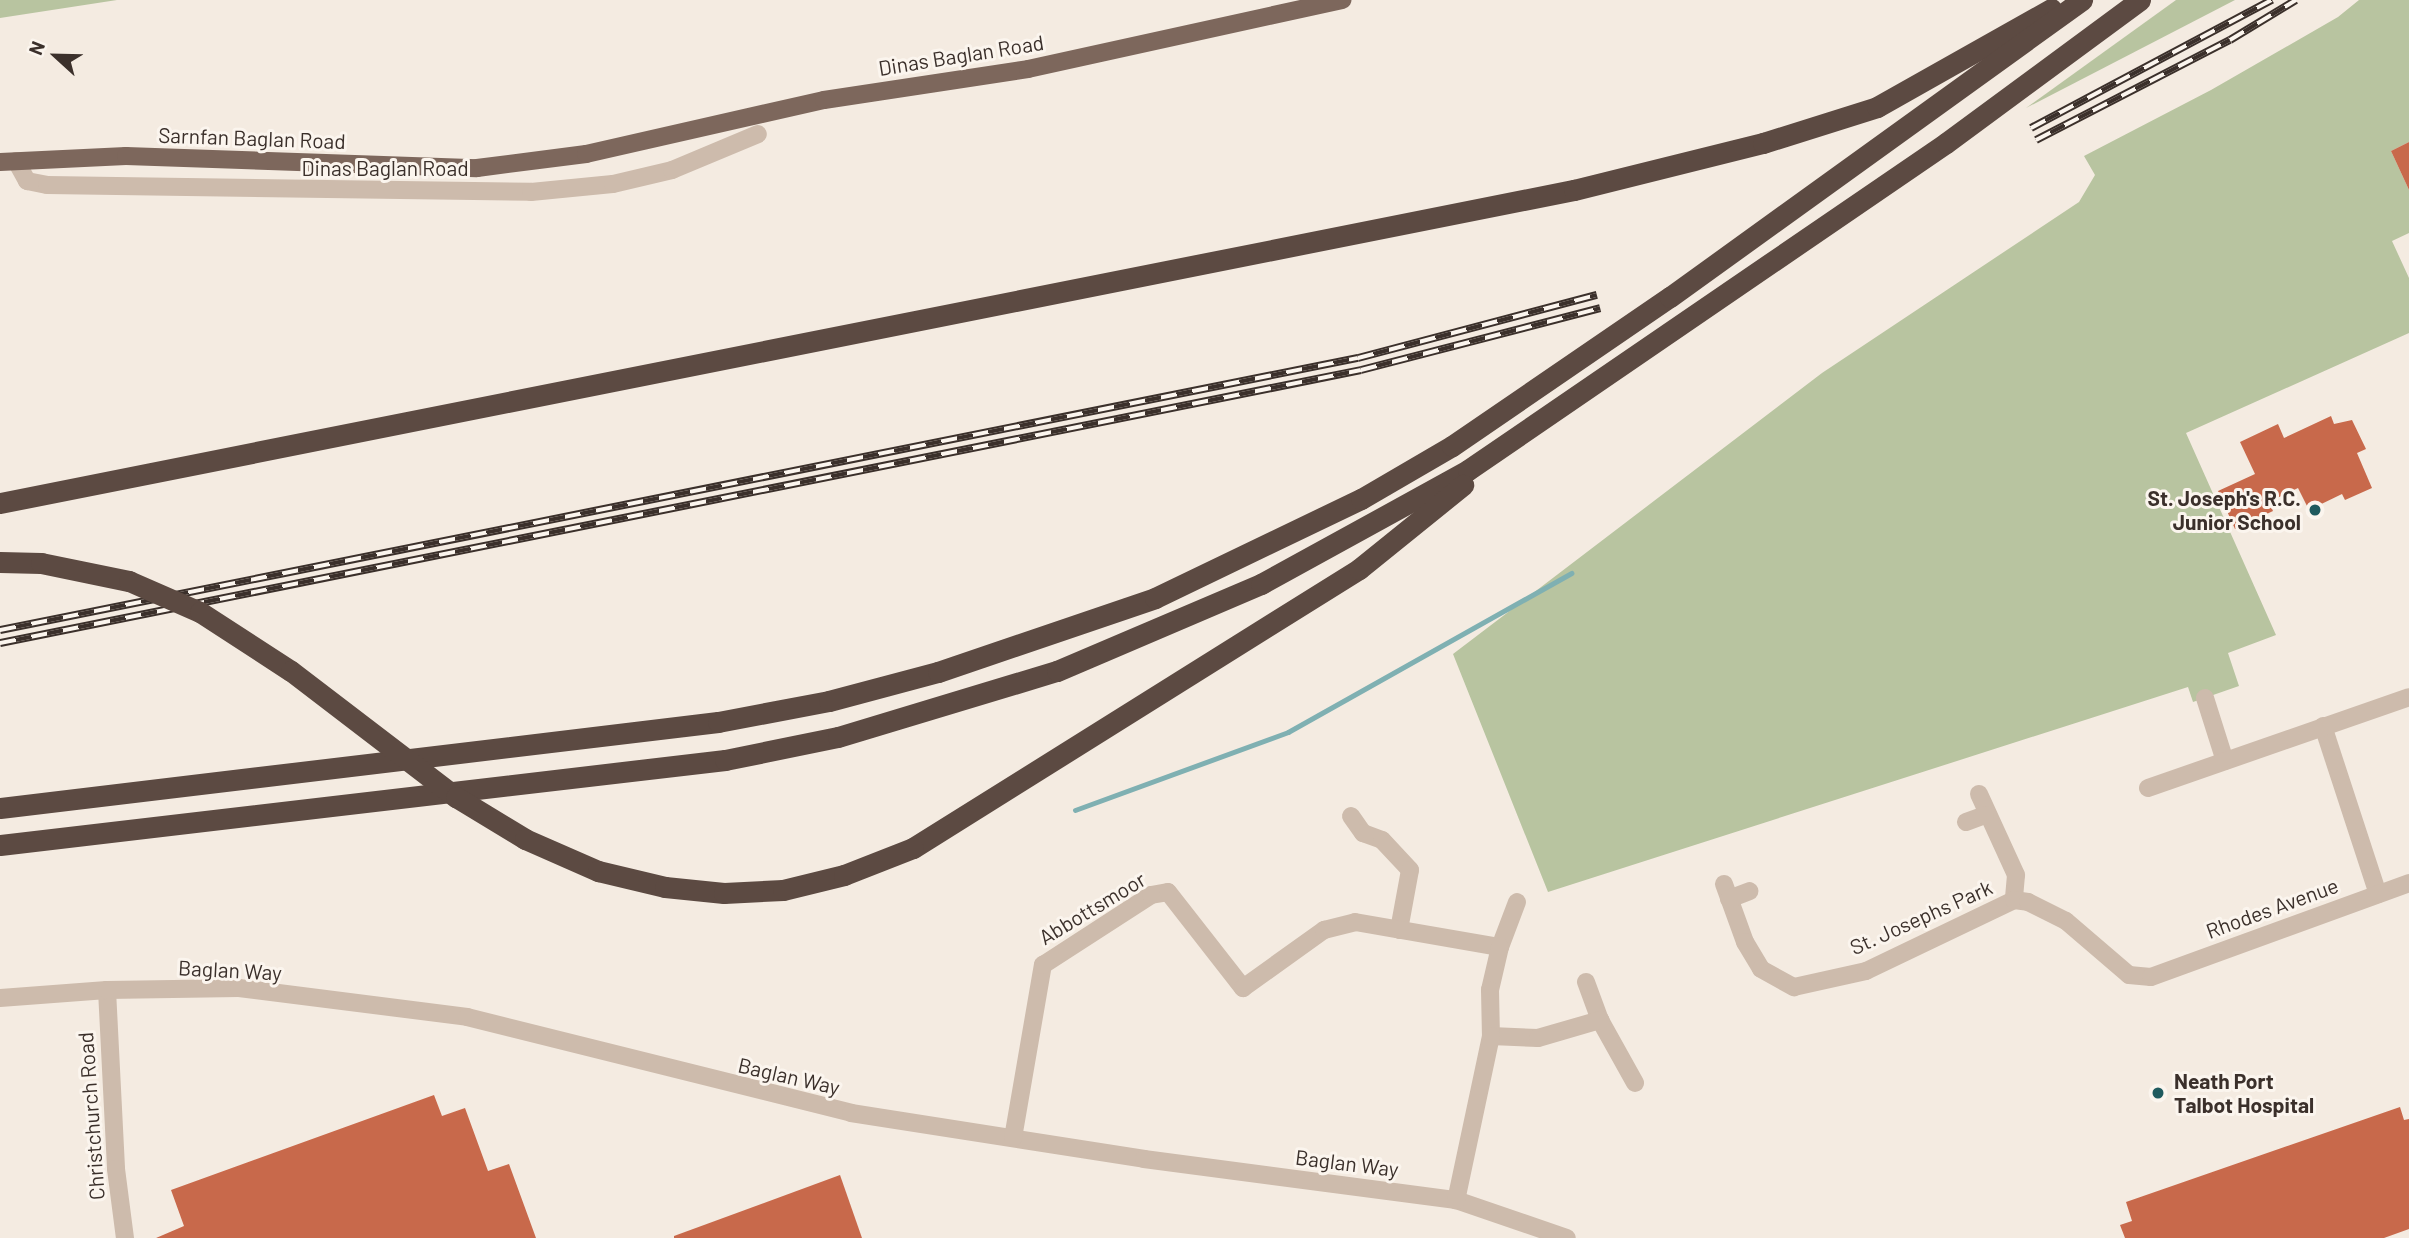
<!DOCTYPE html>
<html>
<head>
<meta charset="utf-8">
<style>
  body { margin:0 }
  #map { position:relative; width:2409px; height:1238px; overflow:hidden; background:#f4ebe1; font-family:Barlow,sans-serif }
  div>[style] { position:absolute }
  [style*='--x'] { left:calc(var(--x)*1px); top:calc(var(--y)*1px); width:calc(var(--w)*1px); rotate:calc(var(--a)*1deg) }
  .green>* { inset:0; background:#b8c4a0 }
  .stream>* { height:5px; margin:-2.5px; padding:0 2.5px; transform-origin:2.5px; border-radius:2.5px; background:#7fb0b2 }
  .building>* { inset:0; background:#c8694b }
  .minor>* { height:18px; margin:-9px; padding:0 9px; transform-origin:9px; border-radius:9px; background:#cdbbac }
  .major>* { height:18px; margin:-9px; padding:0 9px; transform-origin:9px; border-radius:9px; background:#7d675c }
  .highway>* { height:21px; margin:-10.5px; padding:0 10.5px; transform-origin:10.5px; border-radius:10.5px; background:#5c4a42 }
  .rail>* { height:8px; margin-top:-4px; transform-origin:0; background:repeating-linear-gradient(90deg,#fbf5ee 0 16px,#3b302b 0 32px); box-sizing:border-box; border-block:2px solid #3b302b }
  .highway-bridge>* { height:21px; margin:-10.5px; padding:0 10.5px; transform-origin:10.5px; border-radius:10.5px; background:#5c4a42 }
  .dots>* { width:19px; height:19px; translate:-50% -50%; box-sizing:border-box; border:4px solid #fbf5ee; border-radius:50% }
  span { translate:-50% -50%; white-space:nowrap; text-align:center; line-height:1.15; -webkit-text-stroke:6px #fbf5ee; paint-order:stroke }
  .street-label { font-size:21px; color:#3b302b }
  .poi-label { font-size:21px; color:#3b302b; font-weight:700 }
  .right { translate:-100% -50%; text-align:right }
  .left { translate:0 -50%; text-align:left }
  .north { position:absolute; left:21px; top:21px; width:70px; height:70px; -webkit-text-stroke:5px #fbf5ee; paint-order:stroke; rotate:292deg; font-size:19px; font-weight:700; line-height:28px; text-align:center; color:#3b302b }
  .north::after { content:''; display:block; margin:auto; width:24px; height:32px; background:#3b302b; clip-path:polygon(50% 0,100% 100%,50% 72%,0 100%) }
</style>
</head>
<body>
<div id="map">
  <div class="green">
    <i style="clip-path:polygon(0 0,117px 0,0 18px)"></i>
    <i style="clip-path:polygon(2176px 0,2235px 0,2026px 108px)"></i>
    <i style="clip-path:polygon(2359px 0,2409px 0,2409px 142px,2391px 151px,2409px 190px,2409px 233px,2392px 241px,2409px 278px,2409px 333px,2186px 433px,2276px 635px,2228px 653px,2239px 686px,2193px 702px,2188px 687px,1548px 892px,1453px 654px,1822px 373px,2079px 202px,2095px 175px,2084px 156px,2211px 90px,2338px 17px)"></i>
  </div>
  <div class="stream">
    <i style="--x:1075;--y:810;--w:227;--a:-20.1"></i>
    <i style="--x:1288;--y:732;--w:325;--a:-29.3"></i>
  </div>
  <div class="building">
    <i style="clip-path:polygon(2409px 142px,2409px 190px,2391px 151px)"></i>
    <i style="clip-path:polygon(2331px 416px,2334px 424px,2352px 420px,2366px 449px,2357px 453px,2372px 488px,2345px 500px,2342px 494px,2309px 510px,2298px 488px,2269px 502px,2273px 511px,2235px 529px,2218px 491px,2255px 474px,2240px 442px,2278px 424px,2284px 438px)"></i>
    <i style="clip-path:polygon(434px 1095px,442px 1116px,465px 1108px,488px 1171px,509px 1164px,536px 1238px,156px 1238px,184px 1226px,171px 1190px)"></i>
    <i style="clip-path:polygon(2400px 1107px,2404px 1120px,2409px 1119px,2409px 1229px,2384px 1238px,2125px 1238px,2120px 1225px,2132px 1221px,2126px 1202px)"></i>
    <i style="clip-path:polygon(840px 1175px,862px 1238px,674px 1238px,674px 1236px)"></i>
  </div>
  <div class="minor">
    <i style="--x:16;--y:161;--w:23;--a:61"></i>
    <i style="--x:27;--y:181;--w:20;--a:11"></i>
    <i style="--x:47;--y:185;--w:484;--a:0.8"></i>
    <i style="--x:531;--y:192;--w:82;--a:-5.6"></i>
    <i style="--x:613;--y:184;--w:61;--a:-13.3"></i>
    <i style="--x:672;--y:170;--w:93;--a:-22.7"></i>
    <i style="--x:2205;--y:698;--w:66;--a:72.4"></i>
    <i style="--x:2323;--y:726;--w:177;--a:71.9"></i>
    <i style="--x:2148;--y:788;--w:276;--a:-19.2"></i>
    <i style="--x:1979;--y:794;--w:89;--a:65.4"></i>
    <i style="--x:2016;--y:875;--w:25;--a:95"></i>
    <i style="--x:1351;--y:816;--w:21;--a:55"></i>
    <i style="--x:1363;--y:833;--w:20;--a:20"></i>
    <i style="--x:1382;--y:840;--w:41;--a:47"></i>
    <i style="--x:1410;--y:870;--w:61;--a:100.4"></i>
    <i style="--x:1966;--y:822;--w:20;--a:-20"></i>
    <i style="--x:1724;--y:884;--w:62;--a:70.1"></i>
    <i style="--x:1745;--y:942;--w:31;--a:59"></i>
    <i style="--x:1761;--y:969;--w:38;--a:29"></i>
    <i style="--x:1794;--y:987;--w:74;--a:-12.5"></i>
    <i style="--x:1866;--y:971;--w:164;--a:-25.6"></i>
    <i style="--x:2014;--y:900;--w:14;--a:8"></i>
    <i style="--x:2028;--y:902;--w:42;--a:26.6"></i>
    <i style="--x:2066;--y:921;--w:83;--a:40.6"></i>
    <i style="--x:2129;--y:975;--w:22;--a:5"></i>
    <i style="--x:2151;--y:977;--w:275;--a:-20"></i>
    <i style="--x:1729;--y:899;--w:22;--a:-21"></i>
    <i style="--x:1500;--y:947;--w:48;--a:-69.3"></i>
    <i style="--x:1586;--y:982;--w:40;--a:69.8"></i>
    <i style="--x:1600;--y:1020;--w:72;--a:60.9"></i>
    <i style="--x:107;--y:990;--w:179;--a:87.1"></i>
    <i style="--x:116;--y:1169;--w:70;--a:82.6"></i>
    <i style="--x:0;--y:998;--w:107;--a:-4.3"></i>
    <i style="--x:107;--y:990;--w:132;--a:-0.9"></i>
    <i style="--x:239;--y:988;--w:230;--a:7.2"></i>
    <i style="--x:467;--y:1017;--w:396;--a:14"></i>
    <i style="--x:851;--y:1113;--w:297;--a:8.9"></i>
    <i style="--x:1144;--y:1159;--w:315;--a:7.5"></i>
    <i style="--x:1456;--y:1200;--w:117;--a:18.9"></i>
    <i style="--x:1491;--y:1036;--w:47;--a:2.4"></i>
    <i style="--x:1538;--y:1038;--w:65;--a:-16.2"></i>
    <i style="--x:1013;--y:1138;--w:176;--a:-80.2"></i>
    <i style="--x:1043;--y:965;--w:129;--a:-32.9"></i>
    <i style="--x:1151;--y:895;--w:17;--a:-10"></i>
    <i style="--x:1168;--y:892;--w:122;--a:52"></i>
    <i style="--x:1243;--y:988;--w:100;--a:-35.6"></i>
    <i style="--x:1324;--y:930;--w:32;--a:-14"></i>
    <i style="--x:1355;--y:922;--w:147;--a:9.8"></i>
    <i style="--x:1500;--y:947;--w:44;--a:103.1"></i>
    <i style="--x:1490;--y:990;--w:46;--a:88.8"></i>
    <i style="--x:1491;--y:1036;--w:168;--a:102"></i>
  </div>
  <div class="major">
    <i style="--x:0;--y:162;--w:126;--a:-2.7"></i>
    <i style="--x:126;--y:156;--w:351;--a:2"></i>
    <i style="--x:477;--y:168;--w:110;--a:-7.3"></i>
    <i style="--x:586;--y:154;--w:244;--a:-12.8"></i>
    <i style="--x:824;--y:100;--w:206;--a:-8.6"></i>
    <i style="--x:1028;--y:69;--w:322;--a:-12.4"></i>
  </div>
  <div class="highway">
    <i style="--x:0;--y:503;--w:1605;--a:-11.25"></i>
    <i style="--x:1574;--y:190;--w:195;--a:-14"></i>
    <i style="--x:1763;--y:143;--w:120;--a:-17.5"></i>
    <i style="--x:1877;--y:107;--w:200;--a:-29.4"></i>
    <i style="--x:0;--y:808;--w:723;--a:-6.83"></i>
    <i style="--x:718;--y:722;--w:113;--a:-10.7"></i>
    <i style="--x:829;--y:701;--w:113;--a:-14.9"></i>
    <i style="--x:938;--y:672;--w:229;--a:-18.8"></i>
    <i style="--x:1155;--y:598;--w:229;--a:-25.7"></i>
    <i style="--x:1361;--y:499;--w:105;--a:-30.2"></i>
    <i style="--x:1452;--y:446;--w:264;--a:-34.4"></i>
    <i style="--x:1670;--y:297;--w:508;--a:-35.79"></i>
    <i style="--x:0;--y:845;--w:730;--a:-6.69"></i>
    <i style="--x:725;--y:760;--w:115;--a:-11.5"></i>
    <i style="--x:838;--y:737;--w:229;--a:-16.8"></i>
    <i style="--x:1057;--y:671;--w:222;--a:-23.1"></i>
    <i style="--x:1261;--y:584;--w:236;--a:-28.8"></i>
    <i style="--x:1468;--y:470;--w:579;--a:-34.38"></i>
    <i style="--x:1946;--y:143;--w:241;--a:-36.4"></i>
    <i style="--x:913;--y:848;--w:526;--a:-32.03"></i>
    <i style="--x:1359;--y:569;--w:134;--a:-38.9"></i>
  </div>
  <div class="rail">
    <i style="--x:2031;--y:128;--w:273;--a:-28"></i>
    <i style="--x:2036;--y:140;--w:218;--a:-27.3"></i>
    <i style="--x:2230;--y:40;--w:77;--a:-31.2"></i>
    <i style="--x:0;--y:630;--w:1385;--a:-11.33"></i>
    <i style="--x:1358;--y:358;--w:247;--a:-14.8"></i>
    <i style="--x:0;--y:643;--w:1388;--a:-11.34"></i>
    <i style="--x:1361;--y:370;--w:247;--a:-14.5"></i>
  </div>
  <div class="highway-bridge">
    <i style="--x:0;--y:562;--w:41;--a:1.4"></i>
    <i style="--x:41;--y:563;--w:90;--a:11.6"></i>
    <i style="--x:129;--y:581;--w:77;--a:23.6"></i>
    <i style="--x:200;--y:612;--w:108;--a:33"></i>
    <i style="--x:291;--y:671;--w:208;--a:37.4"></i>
    <i style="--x:456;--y:797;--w:81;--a:31.3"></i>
    <i style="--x:525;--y:839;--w:80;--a:23.7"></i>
    <i style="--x:598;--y:871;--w:69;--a:13.4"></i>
    <i style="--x:665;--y:887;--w:59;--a:5.8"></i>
    <i style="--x:724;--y:893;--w:59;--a:-2.9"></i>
    <i style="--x:783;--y:890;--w:63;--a:-13.8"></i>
    <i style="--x:844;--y:875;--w:74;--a:-21.4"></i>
  </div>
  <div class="dots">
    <i style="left:2315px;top:510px;background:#1f5a5e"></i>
    <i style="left:2158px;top:1093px;background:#1f5a5e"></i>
  </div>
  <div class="street-label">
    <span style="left:961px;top:55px;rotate:-9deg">Dinas Baglan Road</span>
    <span style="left:252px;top:138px;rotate:2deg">Sarnfan Baglan Road</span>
    <span style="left:385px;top:168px">Dinas Baglan Road</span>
    <span style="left:1092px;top:908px;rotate:-31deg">Abbottsmoor</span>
    <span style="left:2272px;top:908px;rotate:-20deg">Rhodes Avenue</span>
    <span style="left:1921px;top:917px;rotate:-24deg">St. Josephs Park</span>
    <span style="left:230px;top:970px;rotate:3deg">Baglan Way</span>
    <span style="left:789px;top:1076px;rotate:13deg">Baglan Way</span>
    <span style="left:91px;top:1116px;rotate:-94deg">Christchurch Road</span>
    <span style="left:1347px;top:1163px;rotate:7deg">Baglan Way</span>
  </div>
  <div class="poi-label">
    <span class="right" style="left:2301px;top:510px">St. Joseph's R.C.<br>Junior School</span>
    <span class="left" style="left:2174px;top:1093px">Neath Port<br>Talbot Hospital</span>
  </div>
  <div class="north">N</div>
</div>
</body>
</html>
